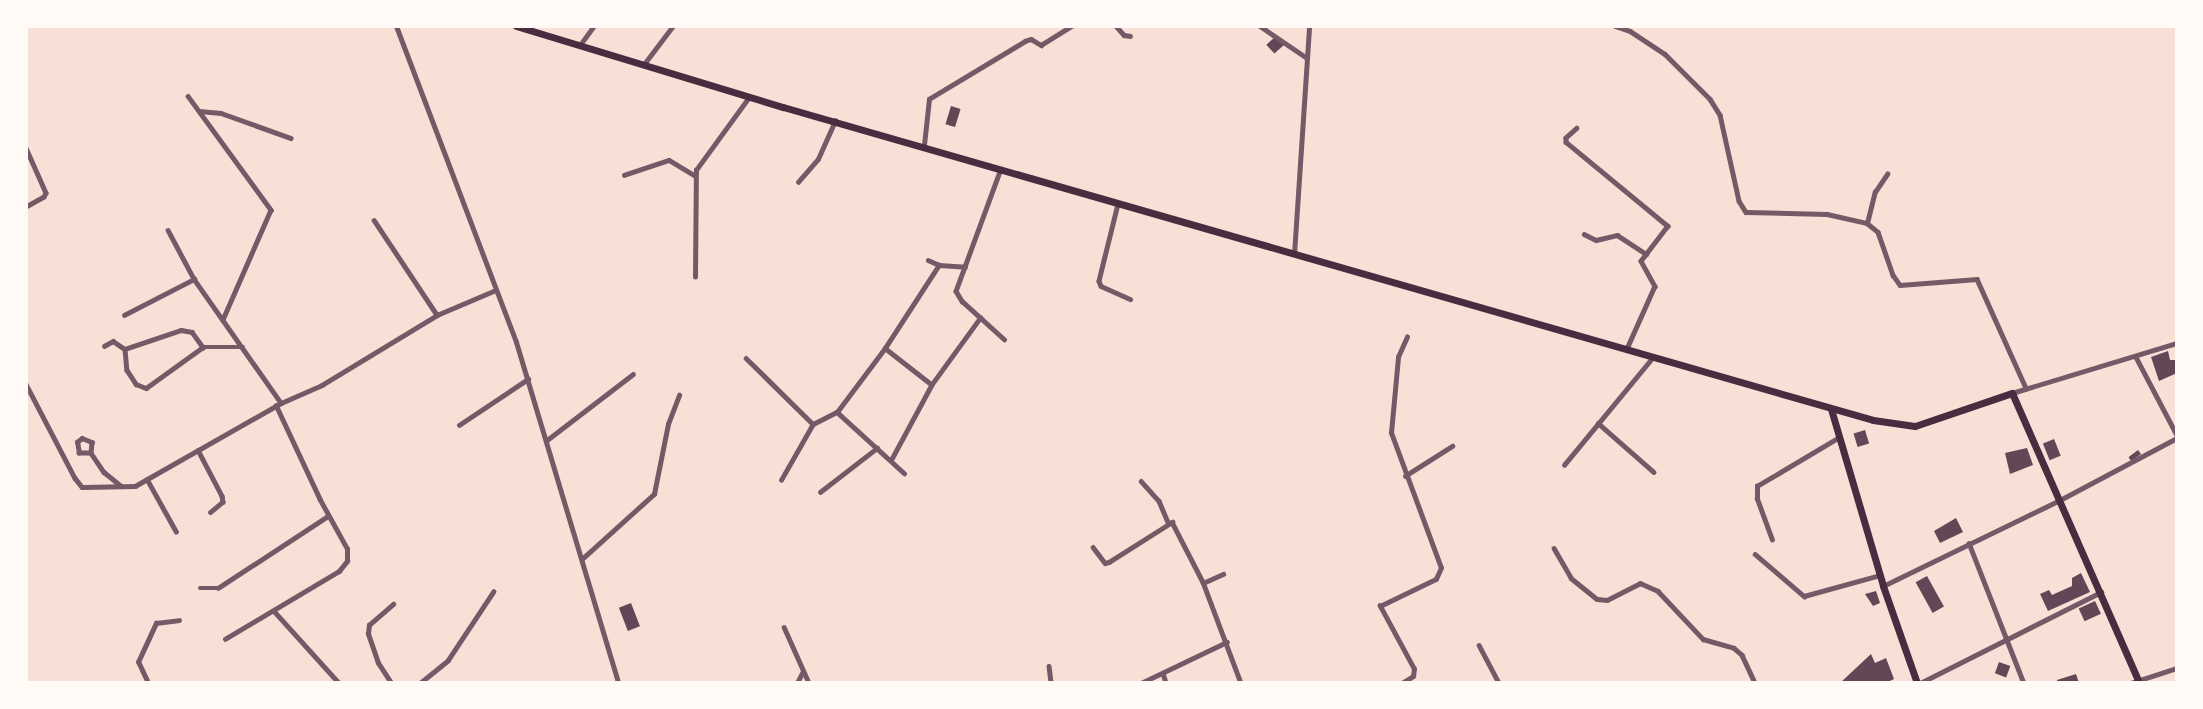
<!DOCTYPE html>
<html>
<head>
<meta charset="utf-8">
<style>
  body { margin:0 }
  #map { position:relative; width:2203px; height:709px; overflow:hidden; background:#f7e1d7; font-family:Roboto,sans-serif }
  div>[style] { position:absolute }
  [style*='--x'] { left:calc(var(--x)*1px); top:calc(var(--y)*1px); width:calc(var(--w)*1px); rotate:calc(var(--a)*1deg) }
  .building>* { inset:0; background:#644757; transform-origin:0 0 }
  .minor>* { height:4.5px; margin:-2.25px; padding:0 2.25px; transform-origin:2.25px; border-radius:2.25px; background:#755966 }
  .tertiary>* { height:5px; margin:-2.5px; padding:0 2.5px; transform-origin:2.5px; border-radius:2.5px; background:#755966 }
  .primary>* { height:7px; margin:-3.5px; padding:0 3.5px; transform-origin:3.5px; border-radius:3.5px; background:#4a2c40 }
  span { translate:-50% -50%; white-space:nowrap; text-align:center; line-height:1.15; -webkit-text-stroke:5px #fffaf5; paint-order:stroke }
  .frame { position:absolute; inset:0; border:28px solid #fffaf5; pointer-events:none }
</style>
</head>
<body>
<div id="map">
  <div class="building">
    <i style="left:1276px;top:36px;width:12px;height:13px;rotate:48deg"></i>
    <i style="left:951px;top:106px;width:10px;height:19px;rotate:17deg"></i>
    <i style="clip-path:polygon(2168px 351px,2170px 360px,2177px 360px,2177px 373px,2159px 381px,2151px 357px)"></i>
    <i style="left:1865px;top:430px;width:14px;height:12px;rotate:73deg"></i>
    <i style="left:2054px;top:439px;width:18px;height:12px;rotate:68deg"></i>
    <i style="clip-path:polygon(2027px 448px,2033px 465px,2010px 474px,2005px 453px)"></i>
    <i style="left:2138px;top:450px;width:5px;height:12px;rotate:53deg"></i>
    <i style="clip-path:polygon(1956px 518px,1963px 532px,1940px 543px,1934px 531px)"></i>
    <i style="clip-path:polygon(2081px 573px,2090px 592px,2048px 611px,2040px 594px,2049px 590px,2052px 595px,2072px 586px,2072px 578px)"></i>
    <i style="left:1927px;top:576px;width:35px;height:13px;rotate:61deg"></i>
    <i style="clip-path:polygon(1876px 591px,1880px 603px,1873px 606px,1865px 594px)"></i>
    <i style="left:2095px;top:601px;width:14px;height:18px;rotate:65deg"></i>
    <i style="left:631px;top:603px;width:25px;height:13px;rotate:69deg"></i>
    <i style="clip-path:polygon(1871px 654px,1875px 663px,1886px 658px,1894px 679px,1886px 683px,1840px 683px)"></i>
    <i style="left:1999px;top:662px;width:12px;height:12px;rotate:20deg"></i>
    <i style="clip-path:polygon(2076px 674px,2079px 683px,2058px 683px,2057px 680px)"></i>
  </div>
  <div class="minor">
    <i style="--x:1116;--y:26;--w:12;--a:48"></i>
    <i style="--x:1124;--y:35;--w:6;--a:9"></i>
    <i style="--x:1260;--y:26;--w:57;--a:34.2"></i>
    <i style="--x:1615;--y:26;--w:16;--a:18"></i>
    <i style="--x:1630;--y:31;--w:42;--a:33.3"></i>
    <i style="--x:1665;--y:54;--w:64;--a:45"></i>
    <i style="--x:1710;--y:99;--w:19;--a:58"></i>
    <i style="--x:1720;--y:115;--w:88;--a:77.5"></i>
    <i style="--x:1739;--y:201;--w:13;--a:58"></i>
    <i style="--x:1746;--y:212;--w:81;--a:1.4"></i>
    <i style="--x:1827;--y:214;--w:41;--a:12.7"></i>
    <i style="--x:1867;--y:223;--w:14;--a:39"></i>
    <i style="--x:1878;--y:232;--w:46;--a:70.8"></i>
    <i style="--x:1893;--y:275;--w:12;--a:55"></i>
    <i style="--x:1900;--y:285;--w:77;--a:-4.5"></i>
    <i style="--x:1977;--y:279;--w:120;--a:65.8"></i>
    <i style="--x:580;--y:45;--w:24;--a:-54"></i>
    <i style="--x:644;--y:64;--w:48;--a:-52.7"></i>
    <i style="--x:188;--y:96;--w:141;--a:53.9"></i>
    <i style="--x:271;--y:210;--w:120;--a:113.6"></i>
    <i style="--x:199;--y:111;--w:22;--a:5"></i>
    <i style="--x:221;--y:113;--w:74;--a:19.7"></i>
    <i style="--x:1577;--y:128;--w:15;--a:138"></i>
    <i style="--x:1566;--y:138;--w:4;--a:90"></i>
    <i style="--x:1566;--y:142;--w:132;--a:39.5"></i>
    <i style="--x:1668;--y:226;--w:44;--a:127.6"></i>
    <i style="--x:1641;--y:261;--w:29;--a:61"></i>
    <i style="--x:1655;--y:286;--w:69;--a:114"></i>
    <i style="--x:924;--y:145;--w:46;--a:-83.8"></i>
    <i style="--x:929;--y:99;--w:112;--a:-31.1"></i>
    <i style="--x:1025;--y:41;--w:6;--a:-18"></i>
    <i style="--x:1031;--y:39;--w:12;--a:31"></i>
    <i style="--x:1041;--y:45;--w:36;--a:-32"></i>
    <i style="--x:26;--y:148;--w:49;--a:66"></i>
    <i style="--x:46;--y:193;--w:4;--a:117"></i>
    <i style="--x:44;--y:197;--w:21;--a:151"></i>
    <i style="--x:1001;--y:169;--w:130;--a:110.2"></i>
    <i style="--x:956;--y:291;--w:12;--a:59"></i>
    <i style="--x:962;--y:301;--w:57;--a:42.1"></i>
    <i style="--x:624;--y:175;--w:47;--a:-18.4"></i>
    <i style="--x:669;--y:160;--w:29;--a:31"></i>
    <i style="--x:798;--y:182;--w:30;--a:-49"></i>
    <i style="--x:818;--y:159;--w:42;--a:-65.9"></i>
    <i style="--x:1118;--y:204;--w:79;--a:103.9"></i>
    <i style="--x:1099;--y:281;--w:5;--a:68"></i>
    <i style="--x:1101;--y:286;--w:32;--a:24"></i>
    <i style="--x:374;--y:220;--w:114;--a:56.4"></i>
    <i style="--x:1867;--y:223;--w:32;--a:-76"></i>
    <i style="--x:1875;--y:192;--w:22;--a:-56"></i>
    <i style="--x:168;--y:230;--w:55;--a:62"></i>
    <i style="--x:194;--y:279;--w:151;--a:54.9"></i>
    <i style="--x:1584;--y:234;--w:13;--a:27"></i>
    <i style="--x:1596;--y:240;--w:22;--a:-13"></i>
    <i style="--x:1617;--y:235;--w:35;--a:33"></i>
    <i style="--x:928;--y:260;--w:12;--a:24"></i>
    <i style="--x:939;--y:265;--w:26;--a:4"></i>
    <i style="--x:695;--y:277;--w:107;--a:-89.5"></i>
    <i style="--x:696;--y:170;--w:90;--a:-54"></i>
    <i style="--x:124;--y:315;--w:79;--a:-27.2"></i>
    <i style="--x:104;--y:346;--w:10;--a:-29"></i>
    <i style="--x:113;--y:341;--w:14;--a:34"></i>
    <i style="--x:125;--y:349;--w:21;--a:85"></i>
    <i style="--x:127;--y:370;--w:17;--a:57"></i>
    <i style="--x:136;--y:384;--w:11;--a:22"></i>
    <i style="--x:146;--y:388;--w:70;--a:-35.7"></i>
    <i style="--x:203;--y:347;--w:40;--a:0"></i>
    <i style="--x:885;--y:348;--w:58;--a:38"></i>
    <i style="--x:125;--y:349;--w:59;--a:-18.7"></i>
    <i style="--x:181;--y:330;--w:11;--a:10"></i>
    <i style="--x:192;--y:332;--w:19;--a:54"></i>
    <i style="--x:2136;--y:357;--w:88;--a:62.3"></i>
    <i style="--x:746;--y:358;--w:94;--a:44.6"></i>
    <i style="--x:26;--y:384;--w:106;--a:62.5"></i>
    <i style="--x:75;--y:478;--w:11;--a:52"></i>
    <i style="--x:82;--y:487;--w:53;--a:-1.1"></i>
    <i style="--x:135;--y:486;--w:168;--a:-29.6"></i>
    <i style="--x:281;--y:403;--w:45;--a:-23.7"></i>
    <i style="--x:322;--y:385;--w:135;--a:-31.3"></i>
    <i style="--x:437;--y:315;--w:64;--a:-23"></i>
    <i style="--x:2012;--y:393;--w:172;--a:-16.9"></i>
    <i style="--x:837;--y:412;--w:91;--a:42.3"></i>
    <i style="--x:1598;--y:423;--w:74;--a:41.2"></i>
    <i style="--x:459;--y:425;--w:83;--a:-33.7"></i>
    <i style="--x:547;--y:440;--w:108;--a:-37.5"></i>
    <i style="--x:198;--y:450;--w:52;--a:62.4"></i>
    <i style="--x:222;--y:496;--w:6;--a:81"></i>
    <i style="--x:223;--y:502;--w:16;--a:140"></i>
    <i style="--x:91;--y:453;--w:12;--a:180"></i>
    <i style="--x:79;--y:453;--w:11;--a:-100"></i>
    <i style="--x:77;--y:442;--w:6;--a:-39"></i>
    <i style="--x:82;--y:438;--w:11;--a:22"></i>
    <i style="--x:92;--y:442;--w:11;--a:95"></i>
    <i style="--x:91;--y:453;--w:23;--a:56"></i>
    <i style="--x:104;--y:472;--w:22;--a:39"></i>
    <i style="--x:891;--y:460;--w:86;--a:-61.7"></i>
    <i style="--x:932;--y:384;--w:82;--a:-54"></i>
    <i style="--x:1564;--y:465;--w:140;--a:-50.5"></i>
    <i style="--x:1405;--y:476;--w:56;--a:-32.6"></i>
    <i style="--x:147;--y:479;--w:60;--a:60.9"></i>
    <i style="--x:781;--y:480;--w:64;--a:-60.3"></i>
    <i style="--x:813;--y:424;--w:27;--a:-27"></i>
    <i style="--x:837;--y:412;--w:80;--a:-53.1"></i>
    <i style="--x:885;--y:348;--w:99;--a:-57"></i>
    <i style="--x:1141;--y:481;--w:27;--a:48"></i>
    <i style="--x:1159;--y:501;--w:23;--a:67"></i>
    <i style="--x:820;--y:492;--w:72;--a:-37.7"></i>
    <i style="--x:1772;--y:540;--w:44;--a:-110.1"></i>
    <i style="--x:1757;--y:499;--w:13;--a:-90"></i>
    <i style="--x:1757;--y:486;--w:94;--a:-30.7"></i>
    <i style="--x:1969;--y:543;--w:150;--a:68.6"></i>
    <i style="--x:1093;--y:547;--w:20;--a:53"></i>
    <i style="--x:1105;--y:563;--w:4;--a:-14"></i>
    <i style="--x:1109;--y:562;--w:75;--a:-32.4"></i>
    <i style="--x:1172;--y:522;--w:68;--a:62.7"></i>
    <i style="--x:1203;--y:582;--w:108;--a:69.4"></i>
    <i style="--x:1554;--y:548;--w:34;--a:60"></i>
    <i style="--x:1571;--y:578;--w:33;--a:39"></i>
    <i style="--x:1597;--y:599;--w:10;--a:6"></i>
    <i style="--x:1607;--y:600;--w:37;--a:-27"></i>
    <i style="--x:1640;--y:583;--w:20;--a:24"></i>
    <i style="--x:1658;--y:591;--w:66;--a:46.8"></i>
    <i style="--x:1703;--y:639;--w:32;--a:16"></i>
    <i style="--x:1734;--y:648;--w:11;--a:41"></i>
    <i style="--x:1742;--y:655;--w:31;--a:65"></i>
    <i style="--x:1755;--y:554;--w:65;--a:40.6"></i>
    <i style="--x:1804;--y:596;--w:79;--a:-15.4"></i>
    <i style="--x:582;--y:559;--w:97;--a:-42.1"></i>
    <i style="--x:654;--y:494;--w:71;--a:-78.7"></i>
    <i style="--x:668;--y:424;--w:31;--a:-69"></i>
    <i style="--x:1203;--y:583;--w:22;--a:-24"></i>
    <i style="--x:1883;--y:586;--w:195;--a:-25.9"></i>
    <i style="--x:2058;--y:501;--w:135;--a:-27.9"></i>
    <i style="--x:200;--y:588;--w:18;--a:0"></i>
    <i style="--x:218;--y:588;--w:131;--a:-33.2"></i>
    <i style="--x:274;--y:611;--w:97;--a:47.9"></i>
    <i style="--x:784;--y:627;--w:61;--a:65.9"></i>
    <i style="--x:225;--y:639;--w:133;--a:-30.8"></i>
    <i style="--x:339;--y:571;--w:13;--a:-51"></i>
    <i style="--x:347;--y:561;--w:12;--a:-90"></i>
    <i style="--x:347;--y:549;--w:56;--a:-118.9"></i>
    <i style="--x:320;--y:500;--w:104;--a:-115.1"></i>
    <i style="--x:1479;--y:645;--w:43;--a:62.2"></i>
    <i style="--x:1049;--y:666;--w:17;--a:83"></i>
    <i style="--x:1163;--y:673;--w:10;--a:73"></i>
    <i style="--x:148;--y:683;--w:23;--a:-115"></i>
    <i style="--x:138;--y:662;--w:43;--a:-65.2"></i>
    <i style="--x:156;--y:623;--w:23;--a:-7"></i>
    <i style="--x:391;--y:683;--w:24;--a:-123"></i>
    <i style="--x:378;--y:663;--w:31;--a:-109"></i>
    <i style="--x:368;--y:634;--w:9;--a:-84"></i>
    <i style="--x:369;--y:625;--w:32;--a:-41"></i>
    <i style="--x:420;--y:683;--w:36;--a:-39"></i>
    <i style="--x:448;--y:660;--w:82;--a:-56.5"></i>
    <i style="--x:797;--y:683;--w:11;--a:-63"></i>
    <i style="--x:1141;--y:683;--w:95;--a:-25.5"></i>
    <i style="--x:1402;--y:683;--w:13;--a:-32"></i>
    <i style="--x:1413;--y:676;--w:7;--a:-82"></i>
    <i style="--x:1414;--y:669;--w:72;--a:-118.4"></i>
    <i style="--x:1380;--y:606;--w:62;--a:-25.7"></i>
    <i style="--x:1436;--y:579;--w:12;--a:-66"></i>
    <i style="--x:1441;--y:568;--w:144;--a:-110.3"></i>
    <i style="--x:1391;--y:433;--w:76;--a:-84.7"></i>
    <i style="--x:1398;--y:357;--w:22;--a:-66"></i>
    <i style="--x:2131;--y:683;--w:48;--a:-18.1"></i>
  </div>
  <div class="tertiary">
    <i style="--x:396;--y:26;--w:338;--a:69.2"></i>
    <i style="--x:516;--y:342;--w:356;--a:73.3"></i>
    <i style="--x:1294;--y:254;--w:228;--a:-86.2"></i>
    <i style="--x:1920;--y:683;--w:203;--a:-26.7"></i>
  </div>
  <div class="primary">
    <i style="--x:516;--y:26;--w:279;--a:16.9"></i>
    <i style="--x:783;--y:107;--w:1134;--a:16.02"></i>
    <i style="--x:1873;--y:420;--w:42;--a:8.1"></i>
    <i style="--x:1915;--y:426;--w:102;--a:-18.8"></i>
    <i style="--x:2012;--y:393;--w:317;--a:66.3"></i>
    <i style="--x:1831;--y:409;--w:184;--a:73.6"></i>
    <i style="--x:1883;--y:586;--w:103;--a:70.7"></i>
  </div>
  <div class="frame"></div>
</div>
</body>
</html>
